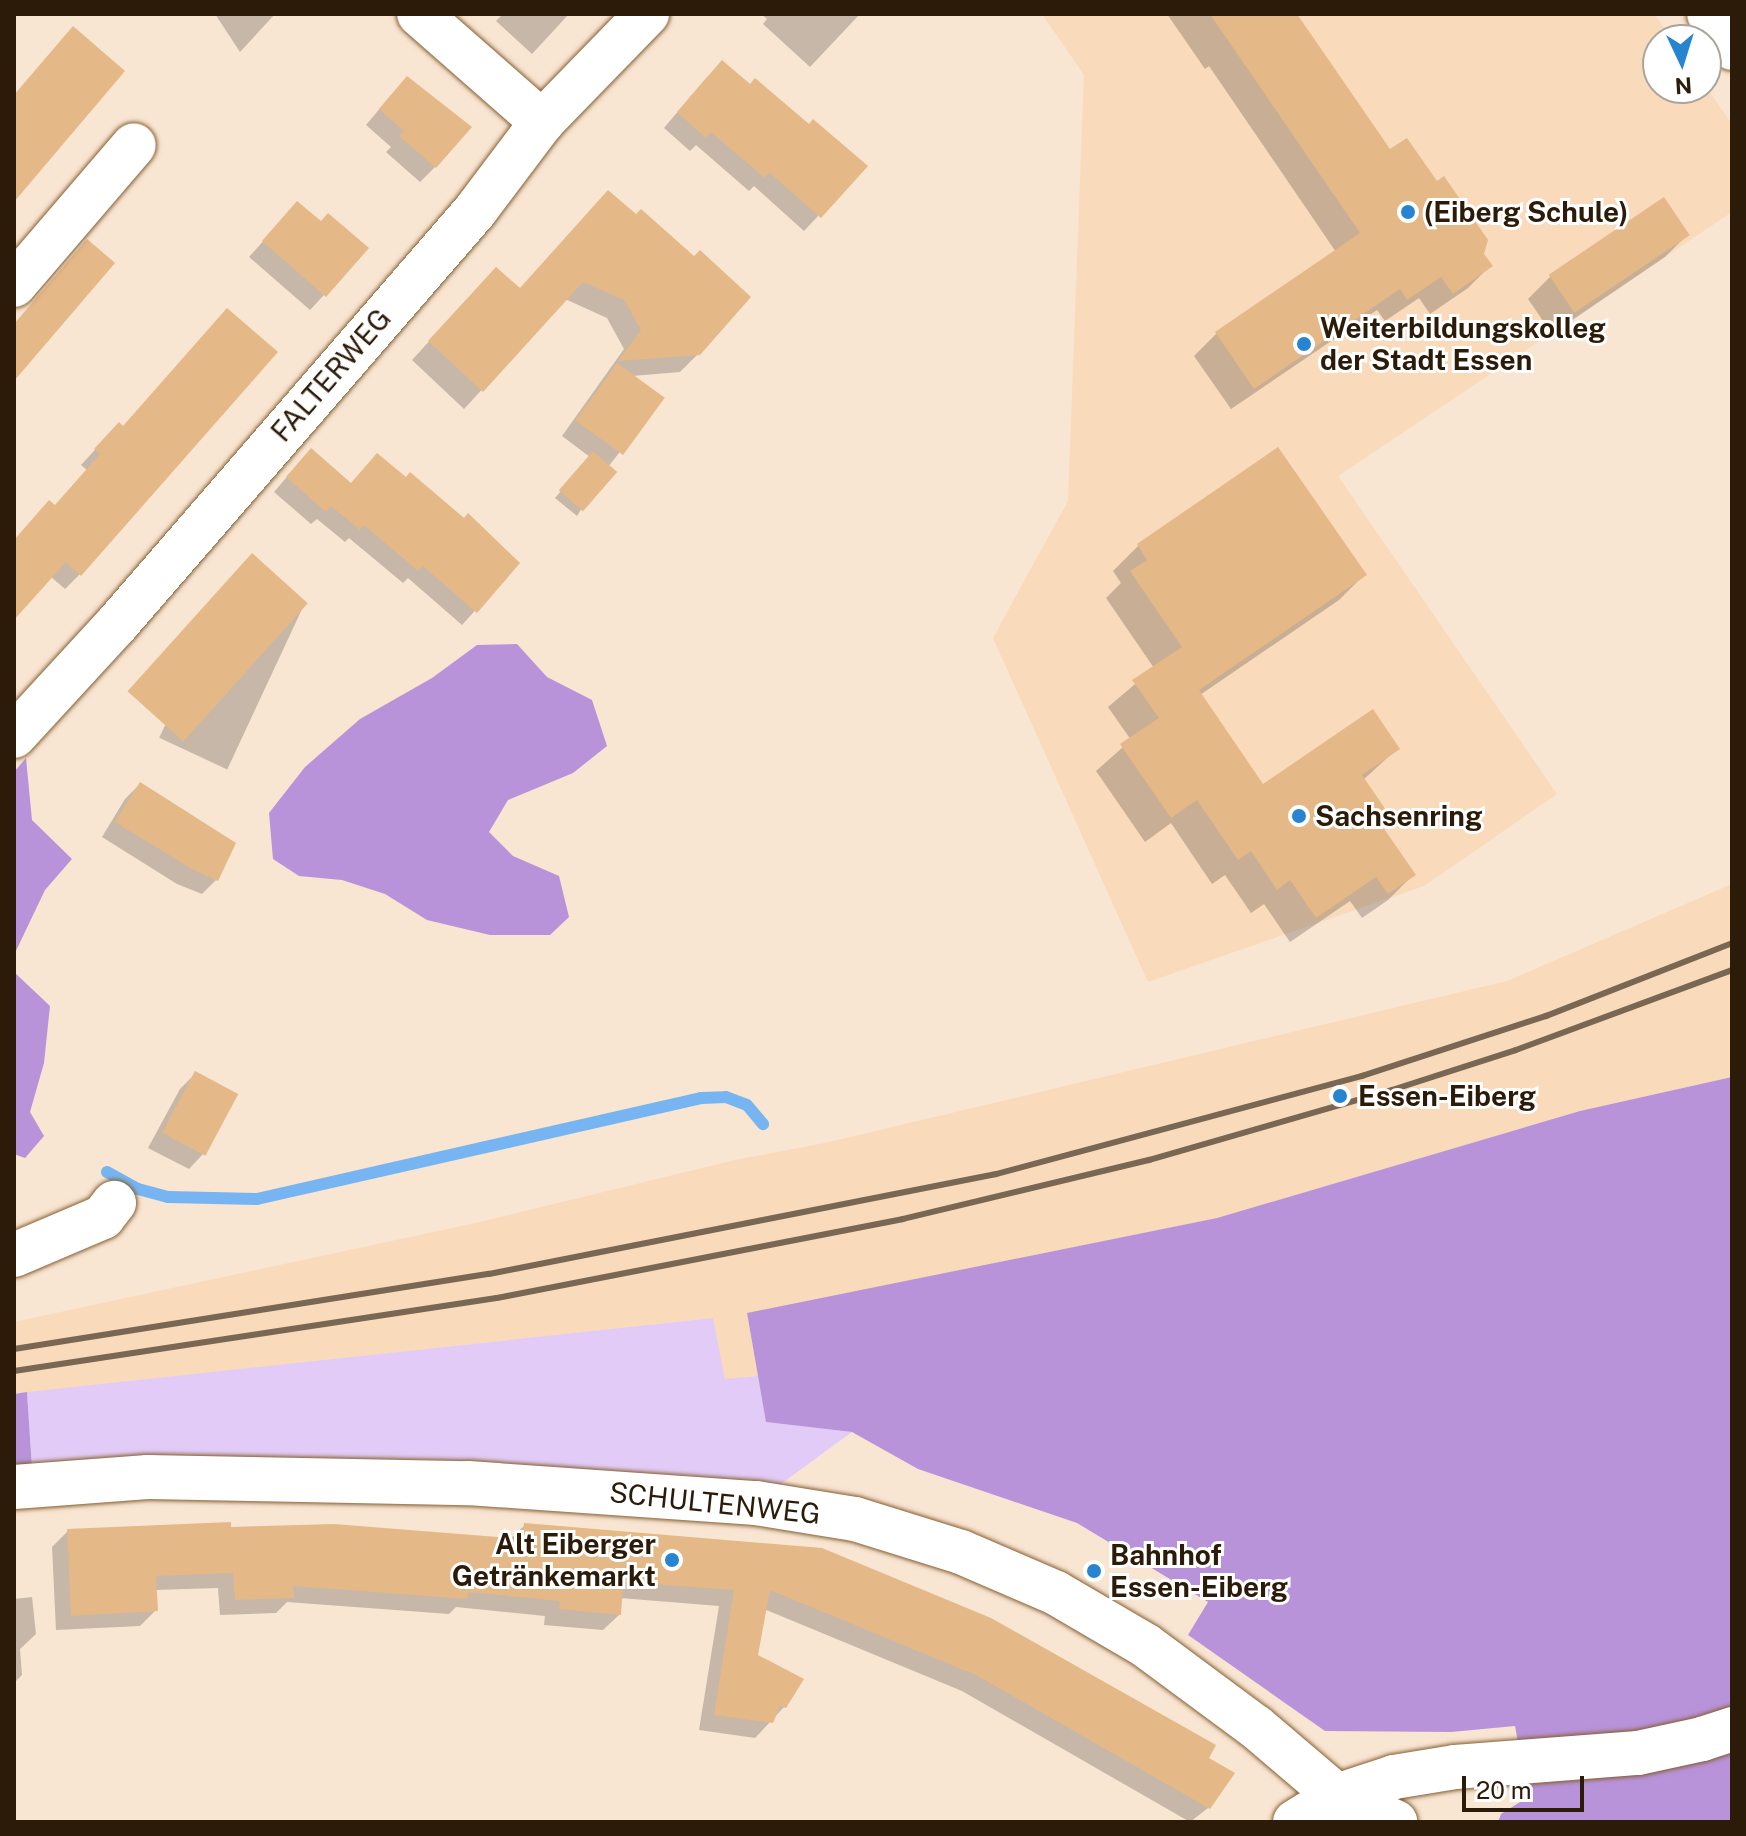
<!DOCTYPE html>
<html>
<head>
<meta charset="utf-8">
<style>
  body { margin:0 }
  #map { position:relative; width:1746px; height:1836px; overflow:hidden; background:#f8e5d2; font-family:"Public Sans",sans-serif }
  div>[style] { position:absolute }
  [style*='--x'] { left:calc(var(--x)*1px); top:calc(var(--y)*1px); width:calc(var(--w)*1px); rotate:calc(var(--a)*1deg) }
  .built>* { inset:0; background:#f9daba }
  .green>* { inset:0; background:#e2ccf7 }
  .forest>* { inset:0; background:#b893da }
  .shadow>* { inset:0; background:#0003; transform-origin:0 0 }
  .stream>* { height:12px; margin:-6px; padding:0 6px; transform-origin:6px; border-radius:6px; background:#76b5f1 }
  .building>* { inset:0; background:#e5b888; transform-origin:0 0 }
  .roads { filter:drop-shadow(0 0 2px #865e30) drop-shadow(0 0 2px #865e30) }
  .minor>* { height:44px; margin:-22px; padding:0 22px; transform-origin:22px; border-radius:22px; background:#fff }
  .tertiary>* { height:44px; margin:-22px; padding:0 22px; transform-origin:22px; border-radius:22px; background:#fff }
  .rail>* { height:6px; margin:-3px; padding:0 3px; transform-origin:3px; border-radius:3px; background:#796754 }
  .dots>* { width:22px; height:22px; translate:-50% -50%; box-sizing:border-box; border:4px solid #fff; border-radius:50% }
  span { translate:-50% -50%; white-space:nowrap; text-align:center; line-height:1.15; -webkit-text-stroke:6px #fff; paint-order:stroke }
  .poi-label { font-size:28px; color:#2c1b08; font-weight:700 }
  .left { translate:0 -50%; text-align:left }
  .right { translate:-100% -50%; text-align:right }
  .street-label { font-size:28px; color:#2c1b08 }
  .frame { position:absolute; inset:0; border:16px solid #2c1b08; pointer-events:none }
  .north { position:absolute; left:1642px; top:24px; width:80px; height:80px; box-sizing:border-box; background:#fff; border:2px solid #aba49c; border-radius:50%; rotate:176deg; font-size:22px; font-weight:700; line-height:32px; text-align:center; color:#2c1b08 }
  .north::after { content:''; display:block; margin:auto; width:28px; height:36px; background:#2684d1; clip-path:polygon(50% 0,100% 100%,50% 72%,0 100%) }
  .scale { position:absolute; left:1462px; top:1776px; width:122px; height:36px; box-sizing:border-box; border:4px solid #2c1b08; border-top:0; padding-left:10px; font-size:24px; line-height:28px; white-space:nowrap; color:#2c1b08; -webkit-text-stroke:6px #fff; paint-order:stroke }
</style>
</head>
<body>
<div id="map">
  <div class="built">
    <i style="clip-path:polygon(1042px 14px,1654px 14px,1673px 40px,1658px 40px,1658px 88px,1706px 87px,1732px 124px,1732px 212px,1338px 476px,1557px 794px,1424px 886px,1148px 982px,993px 638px,1068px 501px,1084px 75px)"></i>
    <i style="clip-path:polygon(1732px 884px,1732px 1077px,1580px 1111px,1217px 1218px,747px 1314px,758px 1376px,725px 1380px,713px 1318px,14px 1394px,14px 1322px,480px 1222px,735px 1160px,825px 1143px,1507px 981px)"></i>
  </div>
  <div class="green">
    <i style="clip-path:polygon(713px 1318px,725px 1379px,758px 1376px,767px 1422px,852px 1432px,756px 1502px,33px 1484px,27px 1392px)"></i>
  </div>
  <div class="forest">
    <i style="clip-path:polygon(517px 644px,547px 677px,592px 700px,607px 746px,573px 773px,508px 800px,489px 832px,513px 856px,559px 876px,569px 917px,550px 935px,490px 935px,427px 920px,385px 894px,342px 880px,299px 876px,273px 859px,269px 813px,305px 767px,360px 719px,432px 678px,477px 645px)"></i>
    <i style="clip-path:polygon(26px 758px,32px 820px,72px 859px,45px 890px,14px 955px,14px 772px)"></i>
    <i style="clip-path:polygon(14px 972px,50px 1006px,44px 1063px,30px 1112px,44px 1136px,25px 1158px,14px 1154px)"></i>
    <i style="clip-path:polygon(1732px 1077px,1732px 1822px,1498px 1822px,1501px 1814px,1528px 1797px,1515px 1726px,1451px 1732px,1325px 1731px,1188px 1635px,1208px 1602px,1077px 1523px,918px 1469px,852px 1432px,766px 1422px,747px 1313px,1217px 1218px,1580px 1111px)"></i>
    <i style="clip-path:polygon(27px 1392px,33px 1484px,14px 1485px,14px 1394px)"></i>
  </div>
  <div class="shadow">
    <i style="clip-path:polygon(215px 14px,275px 14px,240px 52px)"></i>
    <i style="clip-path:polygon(503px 14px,569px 14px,532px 54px,496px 21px)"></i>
    <i style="clip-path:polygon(761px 14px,860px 14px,810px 67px,763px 24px,767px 19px)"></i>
    <i style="clip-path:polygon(1167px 14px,1295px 14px,1389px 152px,1490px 266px,1468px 288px,1430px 314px,1419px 298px,1385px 321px,1377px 310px,1231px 409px,1194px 356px,1216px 334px,1336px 252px,1209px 66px,1205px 69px)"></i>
    <i style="clip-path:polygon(707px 77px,750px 86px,865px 166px,804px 231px,754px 186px,749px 191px,696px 145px,690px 151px,664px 128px)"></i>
    <i style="clip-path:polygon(392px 94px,435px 167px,420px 182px,386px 152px,391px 147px,366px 125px)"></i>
    <i style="clip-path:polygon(297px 203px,324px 295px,310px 310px,249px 257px)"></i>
    <i style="clip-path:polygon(591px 211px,698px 354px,680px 372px,632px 376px,662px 398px,608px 467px,577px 516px,555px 498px,590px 457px,562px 436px,624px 349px,607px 318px,565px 299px,464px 409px,412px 360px,479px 287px,519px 290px)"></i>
    <i style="clip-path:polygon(1688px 234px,1665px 257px,1552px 334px,1528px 299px,1550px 277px)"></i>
    <i style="clip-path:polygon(104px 440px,80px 574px,65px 589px,50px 576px,14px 617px,14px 541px,55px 507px,87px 470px,81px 465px)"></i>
    <i style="clip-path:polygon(1277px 449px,1364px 575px,1339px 600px,1200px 695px,1262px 786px,1398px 748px,1363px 780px,1386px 813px,1377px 822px,1413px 875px,1388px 900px,1362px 918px,1350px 901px,1290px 942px,1264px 904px,1251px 913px,1225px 875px,1212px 884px,1171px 823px,1145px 842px,1096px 771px,1131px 740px,1108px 707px,1154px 668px,1106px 598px,1121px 583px,1113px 571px,1138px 546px)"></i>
    <i style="clip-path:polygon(297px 465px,350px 485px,405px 479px,518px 563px,462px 625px,408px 578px,403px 583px,349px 538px,345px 542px,317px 519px,311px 524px,274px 492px)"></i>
    <i style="left:237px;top:571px;width:75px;height:184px;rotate:25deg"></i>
    <i style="clip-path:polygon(140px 784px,217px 879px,202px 894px,177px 884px,102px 837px,125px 799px)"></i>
    <i style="clip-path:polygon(195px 1074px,203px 1154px,189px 1169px,148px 1148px,180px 1089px)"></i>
    <i style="clip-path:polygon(525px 1525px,822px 1550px,1206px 1759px,1208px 1808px,1190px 1822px,962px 1691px,764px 1609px,756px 1656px,784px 1707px,755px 1738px,699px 1730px,719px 1606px,620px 1598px,619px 1615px,603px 1630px,544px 1625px,545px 1616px,456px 1607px,449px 1614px,287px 1602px,276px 1613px,220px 1615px,218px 1588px,155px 1590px,156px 1610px,140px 1626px,56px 1630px,52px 1547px,68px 1531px,229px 1529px,509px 1540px)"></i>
    <i style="clip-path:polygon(32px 1597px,36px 1634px,20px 1649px,22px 1675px,14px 1683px,14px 1599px)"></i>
  </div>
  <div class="stream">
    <i style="--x:107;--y:1172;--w:35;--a:29"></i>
    <i style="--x:138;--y:1189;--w:31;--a:15"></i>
    <i style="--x:168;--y:1197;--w:89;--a:1.3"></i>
    <i style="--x:257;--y:1199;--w:455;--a:-12.8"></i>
    <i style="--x:701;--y:1098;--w:25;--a:-2"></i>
    <i style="--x:726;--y:1097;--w:22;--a:21"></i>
    <i style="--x:747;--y:1105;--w:25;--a:50"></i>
  </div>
  <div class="building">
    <i style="clip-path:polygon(1210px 14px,1297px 14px,1390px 149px,1407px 138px,1437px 181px,1444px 176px,1488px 240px,1484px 254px,1493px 266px,1453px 294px,1441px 277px,1407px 300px,1400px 289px,1254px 389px,1215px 332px,1360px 233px)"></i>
    <i style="clip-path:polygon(73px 26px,125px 71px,14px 202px,14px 95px)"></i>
    <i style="clip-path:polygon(722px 60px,750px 84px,755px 78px,809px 124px,813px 119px,868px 166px,821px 218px,769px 172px,765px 178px,711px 132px,706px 138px,677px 112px)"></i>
    <i style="clip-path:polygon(407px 76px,472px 127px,436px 168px,399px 136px,404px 131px,379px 109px)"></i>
    <i style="clip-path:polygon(608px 190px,636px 214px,641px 209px,694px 256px,700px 250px,751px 297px,700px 355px,618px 361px,641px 330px,624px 300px,583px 282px,483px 392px,428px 341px,496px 267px,520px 288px)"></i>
    <i style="left:1664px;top:197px;width:46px;height:139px;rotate:56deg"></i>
    <i style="clip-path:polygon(297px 201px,321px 221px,328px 213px,369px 248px,326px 297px,262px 241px)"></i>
    <i style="clip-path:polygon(87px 239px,115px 263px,14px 381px,14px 324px)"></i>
    <i style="clip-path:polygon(227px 308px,278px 352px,81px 576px,66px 562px,14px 620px,14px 540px,49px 500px,55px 505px,100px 454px,94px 449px,119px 422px,123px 426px)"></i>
    <i style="left:617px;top:363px;width:59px;height:71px;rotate:36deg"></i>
    <i style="clip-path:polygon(1278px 447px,1367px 575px,1199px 690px,1263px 784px,1373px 709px,1400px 749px,1362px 775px,1388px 813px,1378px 820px,1416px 875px,1388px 894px,1376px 877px,1316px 918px,1290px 880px,1277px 890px,1251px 851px,1238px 860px,1197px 800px,1171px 818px,1120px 744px,1159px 718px,1132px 680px,1182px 647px,1130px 571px,1147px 560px,1137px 544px)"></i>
    <i style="clip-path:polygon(311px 448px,351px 483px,377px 453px,406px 477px,410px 472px,464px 518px,468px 513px,520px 563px,477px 613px,423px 566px,418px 571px,364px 525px,360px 530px,331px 506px,336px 501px,326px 512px,286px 477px)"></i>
    <i style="left:593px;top:451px;width:32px;height:52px;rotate:41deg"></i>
    <i style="left:252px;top:553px;width:75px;height:186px;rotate:42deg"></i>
    <i style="clip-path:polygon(140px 782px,236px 843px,218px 881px,192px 869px,115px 822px)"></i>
    <i style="left:195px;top:1071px;width:49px;height:70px;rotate:28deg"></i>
    <i style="clip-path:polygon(231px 1522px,231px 1527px,334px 1524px,523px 1539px,524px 1523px,822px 1548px,991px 1618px,1216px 1745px,1209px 1758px,1235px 1773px,1210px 1809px,978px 1676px,770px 1590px,758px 1655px,804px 1679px,786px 1708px,780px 1706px,773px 1723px,714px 1715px,734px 1590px,623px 1582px,621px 1615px,559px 1609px,560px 1601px,468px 1592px,467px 1599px,293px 1586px,294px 1598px,235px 1600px,233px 1573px,156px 1576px,158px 1611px,71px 1616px,67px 1529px)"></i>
  </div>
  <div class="roads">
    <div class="minor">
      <i style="--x:419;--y:14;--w:164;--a:41.3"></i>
      <i style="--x:14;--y:285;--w:184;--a:-49.4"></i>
      <i style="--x:14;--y:736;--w:152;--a:-47.4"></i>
      <i style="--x:117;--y:624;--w:547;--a:-49.08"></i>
      <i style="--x:475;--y:211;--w:111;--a:-53"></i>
      <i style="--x:542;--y:122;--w:151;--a:-45.8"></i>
      <i style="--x:14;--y:1255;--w:97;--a:-23.1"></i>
      <i style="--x:103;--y:1217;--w:18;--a:-52"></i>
      <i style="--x:14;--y:1487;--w:134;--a:-4.3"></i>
      <i style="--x:148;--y:1477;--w:320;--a:1.1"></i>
      <i style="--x:468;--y:1483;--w:289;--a:4"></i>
      <i style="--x:756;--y:1503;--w:100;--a:9.2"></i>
      <i style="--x:855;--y:1519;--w:111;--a:17.3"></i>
      <i style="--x:961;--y:1552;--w:103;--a:23.3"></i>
      <i style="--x:1056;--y:1593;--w:103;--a:30.3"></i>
      <i style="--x:1145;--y:1645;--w:138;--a:36.5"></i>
      <i style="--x:1256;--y:1727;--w:106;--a:40.4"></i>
      <i style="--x:1337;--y:1796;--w:64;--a:24.1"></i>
    </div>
    <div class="tertiary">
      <i style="--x:1709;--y:14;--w:41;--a:55.9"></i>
      <i style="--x:1295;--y:1822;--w:49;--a:-31.8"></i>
      <i style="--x:1337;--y:1796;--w:60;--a:-18.4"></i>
      <i style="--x:1394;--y:1777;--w:62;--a:-9.3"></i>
      <i style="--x:1455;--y:1767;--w:184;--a:-4.4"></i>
      <i style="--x:1638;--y:1753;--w:66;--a:-12.3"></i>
      <i style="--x:1702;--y:1739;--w:32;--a:-18"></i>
    </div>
  </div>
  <div class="rail">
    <i style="--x:14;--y:1349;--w:481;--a:-9"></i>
    <i style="--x:489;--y:1274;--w:517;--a:-11.16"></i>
    <i style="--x:996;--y:1174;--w:379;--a:-15"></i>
    <i style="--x:1362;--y:1076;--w:194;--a:-18.1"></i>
    <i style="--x:1546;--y:1016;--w:200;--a:-21.4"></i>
    <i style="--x:14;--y:1371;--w:488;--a:-8.6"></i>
    <i style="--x:497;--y:1298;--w:414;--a:-11"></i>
    <i style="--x:903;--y:1219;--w:253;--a:-13.5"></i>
    <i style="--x:1149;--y:1160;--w:253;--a:-16.1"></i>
    <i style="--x:1392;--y:1090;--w:130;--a:-17.9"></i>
    <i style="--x:1516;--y:1050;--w:230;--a:-20.3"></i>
  </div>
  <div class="dots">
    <i style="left:1408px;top:212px;background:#2684d1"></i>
    <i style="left:1304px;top:344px;background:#2684d1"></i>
    <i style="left:1299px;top:816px;background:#2684d1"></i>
    <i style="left:1340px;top:1096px;background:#2684d1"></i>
    <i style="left:672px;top:1560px;background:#2684d1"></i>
    <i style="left:1094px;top:1571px;background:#2684d1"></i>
  </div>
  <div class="poi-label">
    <span class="left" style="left:1424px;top:212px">(Eiberg Schule)</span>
    <span class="left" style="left:1320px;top:344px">Weiterbildungskolleg<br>der Stadt Essen</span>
    <span class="left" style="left:1315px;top:816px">Sachsenring</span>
    <span class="left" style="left:1358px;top:1096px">Essen-Eiberg</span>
    <span class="right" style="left:656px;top:1560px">Alt Eiberger<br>Getränkemarkt</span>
    <span class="left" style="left:1110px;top:1571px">Bahnhof<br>Essen-Eiberg</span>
  </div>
  <div class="street-label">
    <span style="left:331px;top:375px;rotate:-49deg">FALTERWEG</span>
    <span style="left:715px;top:1503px;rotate:6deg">SCHULTENWEG</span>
  </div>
  <div class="frame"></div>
  <div class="north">N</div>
  <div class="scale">20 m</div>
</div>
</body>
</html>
